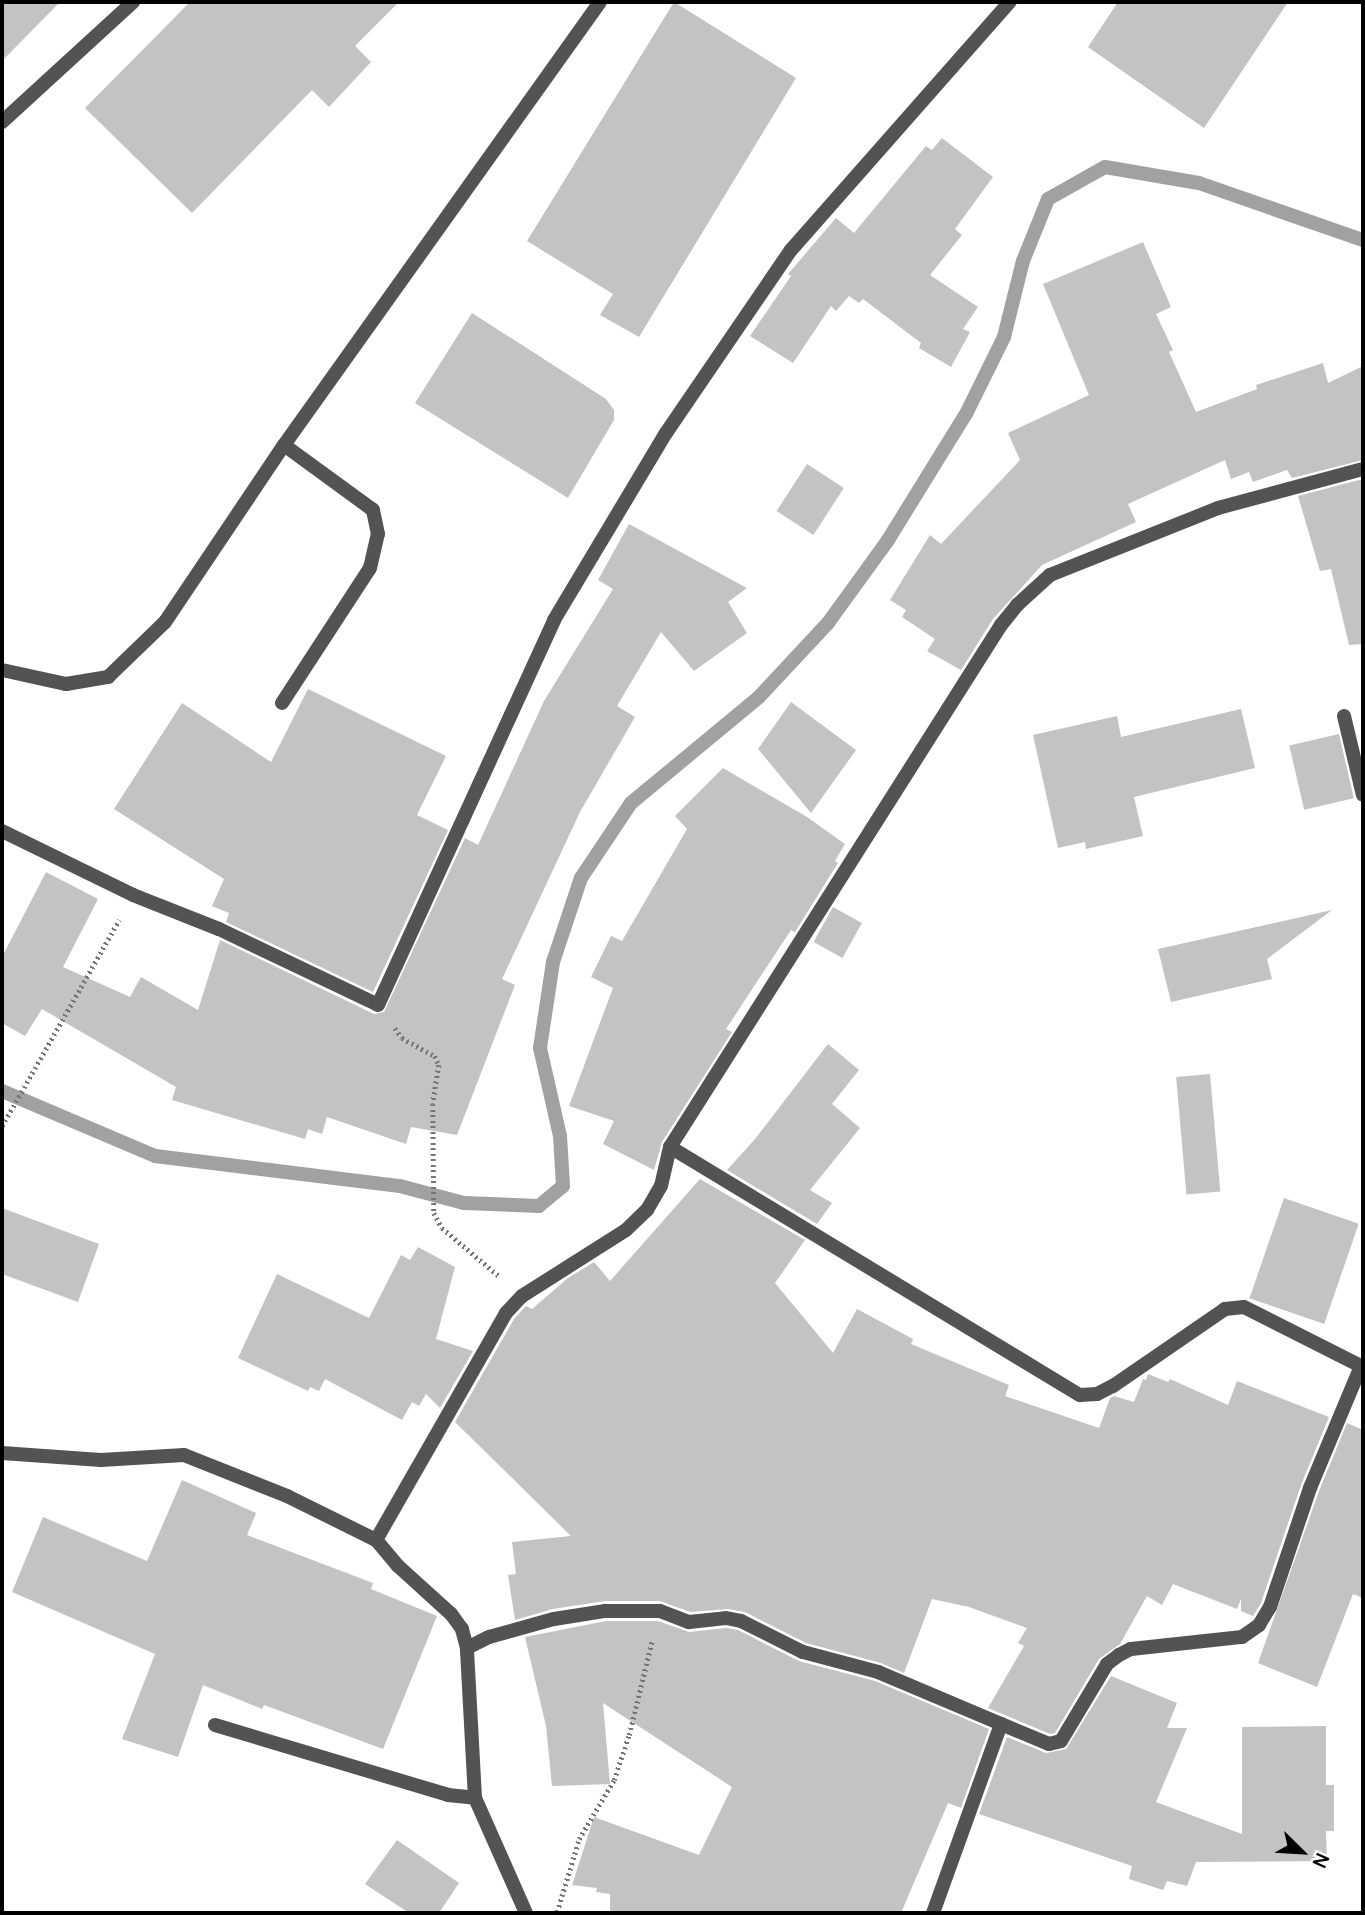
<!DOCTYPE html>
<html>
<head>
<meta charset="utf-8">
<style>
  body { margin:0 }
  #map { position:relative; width:1365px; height:1915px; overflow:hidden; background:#fff; font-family:Manrope,sans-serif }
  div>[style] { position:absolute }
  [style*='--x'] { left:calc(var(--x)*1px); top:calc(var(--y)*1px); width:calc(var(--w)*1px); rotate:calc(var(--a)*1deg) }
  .stream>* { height:14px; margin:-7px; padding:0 7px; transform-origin:7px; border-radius:7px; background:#a1a1a1 }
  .building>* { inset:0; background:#c3c3c3; transform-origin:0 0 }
  .path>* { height:4.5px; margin-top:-2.25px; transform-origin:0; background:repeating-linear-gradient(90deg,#757575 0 2px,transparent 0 5.5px) }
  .lane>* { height:14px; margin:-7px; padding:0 7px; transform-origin:7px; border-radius:7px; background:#535353 }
  .street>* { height:14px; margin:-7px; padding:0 7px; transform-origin:7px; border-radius:7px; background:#535353 }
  span { translate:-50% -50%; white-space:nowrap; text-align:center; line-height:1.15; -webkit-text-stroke:7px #fff; paint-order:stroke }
  .frame { position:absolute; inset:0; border:4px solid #000; pointer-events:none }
  .north { position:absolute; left:1267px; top:1817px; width:70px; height:70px; -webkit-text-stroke:5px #fff; paint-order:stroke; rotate:114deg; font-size:19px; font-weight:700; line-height:28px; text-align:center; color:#000 }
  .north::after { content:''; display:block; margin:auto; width:24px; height:32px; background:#000; clip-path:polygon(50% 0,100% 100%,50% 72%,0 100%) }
</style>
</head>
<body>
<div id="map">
  <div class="stream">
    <i style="--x:2;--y:1091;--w:166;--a:23"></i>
    <i style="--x:155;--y:1156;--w:247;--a:7"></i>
    <i style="--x:400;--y:1186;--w:66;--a:14.9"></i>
    <i style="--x:464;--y:1203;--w:75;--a:2.3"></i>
    <i style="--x:539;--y:1206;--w:31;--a:-40"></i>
    <i style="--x:563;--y:1186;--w:50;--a:-93.4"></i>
    <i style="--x:560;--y:1136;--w:90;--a:-102.8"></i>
    <i style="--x:540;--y:1048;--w:87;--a:-81.4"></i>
    <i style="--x:553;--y:962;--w:89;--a:-71.6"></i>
    <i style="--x:581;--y:878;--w:90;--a:-56.3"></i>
    <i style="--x:631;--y:803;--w:166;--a:-39.6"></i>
    <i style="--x:759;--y:697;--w:101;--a:-47"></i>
    <i style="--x:828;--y:623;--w:102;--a:-54.1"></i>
    <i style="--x:888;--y:540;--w:150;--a:-58.3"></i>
    <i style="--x:967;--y:412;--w:84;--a:-63.7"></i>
    <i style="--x:1004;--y:337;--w:78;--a:-76"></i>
    <i style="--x:1023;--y:261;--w:67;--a:-68"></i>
    <i style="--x:1048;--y:199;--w:65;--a:-29.3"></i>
    <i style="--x:1105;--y:167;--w:95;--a:9.7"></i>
    <i style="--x:1199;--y:183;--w:174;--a:19.2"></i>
  </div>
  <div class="building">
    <i style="clip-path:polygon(2px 2px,60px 2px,2px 61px)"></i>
    <i style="clip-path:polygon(190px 2px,399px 2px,355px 46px,371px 62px,329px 107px,312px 90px,192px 213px,85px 108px)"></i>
    <i style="clip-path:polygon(674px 2px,796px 78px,639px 337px,600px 315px,613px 294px,527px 241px)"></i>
    <i style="clip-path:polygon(1118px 2px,1288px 2px,1204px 128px,1088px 47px)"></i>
    <i style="clip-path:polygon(942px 138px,993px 177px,955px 229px,962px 235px,930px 275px,978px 307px,963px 329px,970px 332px,951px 367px,919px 348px,921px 343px,863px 299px,859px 303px,849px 296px,836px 311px,831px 306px,793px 363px,750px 336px,791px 276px,788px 274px,836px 218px,854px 233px,926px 146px,932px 150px)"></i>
    <i style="clip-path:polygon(1143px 242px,1171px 307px,1156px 314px,1173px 350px,1169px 352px,1196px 412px,1257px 389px,1256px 385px,1323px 363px,1328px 383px,1363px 366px,1363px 460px,1292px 478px,1287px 470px,1253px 482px,1249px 472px,1231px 479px,1225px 460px,1128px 504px,1136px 522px,1042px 565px,993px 619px,961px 670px,927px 651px,935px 639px,902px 617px,906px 610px,890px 600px,930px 535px,941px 544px,1020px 460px,1008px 433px,1089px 395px,1043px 284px)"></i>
    <i style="clip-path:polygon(472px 313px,606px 399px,614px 410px,614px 420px,568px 498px,415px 403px)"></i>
    <i style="left:807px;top:464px;width:44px;height:56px;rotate:33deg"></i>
    <i style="clip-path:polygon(1363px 479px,1363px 644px,1349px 645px,1331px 569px,1320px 571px,1298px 496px)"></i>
    <i style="clip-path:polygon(629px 524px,747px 588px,728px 602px,747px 633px,694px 671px,661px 632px,617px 706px,635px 717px,580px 812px,502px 979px,515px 985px,457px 1135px,411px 1127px,406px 1144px,327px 1117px,322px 1134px,308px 1129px,305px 1139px,172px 1100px,176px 1087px,42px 1009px,25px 1036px,2px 1023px,2px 957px,46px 872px,98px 899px,63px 967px,130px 997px,141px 977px,198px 1010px,220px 940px,374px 1014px,384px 1012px,465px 838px,478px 845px,544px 701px,613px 589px,598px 580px)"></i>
    <i style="clip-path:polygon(308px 689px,446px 756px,417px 815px,448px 830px,373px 992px,226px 922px,229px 913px,212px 906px,224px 879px,114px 809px,182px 703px,271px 762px)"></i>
    <i style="clip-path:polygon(791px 702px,856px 750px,811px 813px,758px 749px)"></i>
    <i style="clip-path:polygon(1241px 709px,1255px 768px,1134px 797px,1143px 836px,1086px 849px,1085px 842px,1058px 848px,1033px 735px,1117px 716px,1121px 737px)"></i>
    <i style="left:1339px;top:734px;width:66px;height:51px;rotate:77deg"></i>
    <i style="clip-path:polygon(723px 768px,807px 817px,845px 844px,835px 861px,838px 863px,795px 932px,791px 930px,726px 1029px,732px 1032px,662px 1142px,654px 1170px,603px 1144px,614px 1121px,569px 1106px,613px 988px,591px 977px,611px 936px,622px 941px,687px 829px,675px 816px)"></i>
    <i style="left:833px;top:907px;width:33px;height:40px;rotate:29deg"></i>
    <i style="clip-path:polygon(1332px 910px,1267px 959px,1272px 979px,1171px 1002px,1158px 949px)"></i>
    <i style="clip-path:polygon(828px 1044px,859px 1070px,832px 1104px,860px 1128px,810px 1190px,832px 1203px,817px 1224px,727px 1170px,755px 1139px)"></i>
    <i style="left:1210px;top:1074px;width:118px;height:34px;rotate:85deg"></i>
    <i style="clip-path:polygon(700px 1179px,805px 1240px,775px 1283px,833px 1353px,857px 1309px,913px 1339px,911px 1344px,1009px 1385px,1005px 1396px,1099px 1428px,1110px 1398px,1114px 1396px,1134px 1402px,1143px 1379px,1146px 1380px,1148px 1374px,1168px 1382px,1170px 1379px,1228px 1405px,1237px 1381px,1329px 1417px,1301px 1485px,1261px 1603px,1253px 1616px,1241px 1611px,1241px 1599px,1237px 1609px,1173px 1584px,1162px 1605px,1147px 1596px,1120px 1644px,1099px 1659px,1055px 1733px,1050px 1734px,988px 1708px,1024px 1646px,1018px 1643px,1027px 1628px,969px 1607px,932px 1599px,904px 1673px,881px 1663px,806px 1643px,745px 1612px,728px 1609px,690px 1612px,660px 1601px,605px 1601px,553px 1609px,515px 1620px,508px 1575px,516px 1574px,512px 1542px,571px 1536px,455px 1422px,514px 1319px,526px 1306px,532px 1309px,568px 1278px,594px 1262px,610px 1281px)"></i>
    <i style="left:1284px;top:1198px;width:79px;height:106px;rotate:19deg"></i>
    <i style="clip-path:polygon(2px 1208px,99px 1244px,78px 1302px,2px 1274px)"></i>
    <i style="clip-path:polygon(418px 1247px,455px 1267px,436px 1339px,473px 1351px,440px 1408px,426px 1394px,419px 1406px,412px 1402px,402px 1420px,325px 1379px,319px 1391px,310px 1387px,308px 1391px,238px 1358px,277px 1274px,369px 1318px,401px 1255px,410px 1260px)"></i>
    <i style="clip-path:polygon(1347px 1423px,1363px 1430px,1363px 1598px,1353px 1594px,1317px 1687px,1258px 1663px,1319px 1491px)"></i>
    <i style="clip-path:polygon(182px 1480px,256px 1513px,247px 1535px,373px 1583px,371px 1589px,437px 1616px,383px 1749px,264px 1705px,262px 1709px,203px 1685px,178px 1757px,122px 1739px,155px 1654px,12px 1592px,43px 1517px,147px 1561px)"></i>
    <i style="clip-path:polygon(606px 1621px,658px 1621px,689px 1632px,726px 1628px,738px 1630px,799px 1661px,875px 1681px,989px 1729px,961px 1808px,948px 1803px,901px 1913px,610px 1913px,610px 1894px,596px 1892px,597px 1888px,572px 1885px,594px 1817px,699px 1855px,732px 1787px,603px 1703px,610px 1784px,552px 1786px,546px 1726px,525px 1637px)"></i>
    <i style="clip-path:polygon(1111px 1676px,1177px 1703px,1167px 1728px,1187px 1728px,1156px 1802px,1242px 1834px,1242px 1727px,1326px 1726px,1326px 1785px,1334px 1785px,1334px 1831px,1326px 1831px,1327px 1861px,1196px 1862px,1187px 1886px,1167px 1881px,1163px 1890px,1129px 1879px,1132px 1866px,979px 1814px,1007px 1737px,1046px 1753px,1066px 1749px)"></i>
    <i style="clip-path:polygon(397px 1840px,459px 1883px,439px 1913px,409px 1913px,365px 1884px)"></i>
  </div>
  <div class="path">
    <i style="--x:395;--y:1028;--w:12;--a:55"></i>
    <i style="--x:402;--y:1038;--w:38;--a:29"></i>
    <i style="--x:435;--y:1056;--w:10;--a:66"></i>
    <i style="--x:439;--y:1065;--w:39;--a:99"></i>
    <i style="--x:433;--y:1104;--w:109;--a:89.5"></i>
    <i style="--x:434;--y:1213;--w:17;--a:62"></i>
    <i style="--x:442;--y:1228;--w:75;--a:40.1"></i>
    <i style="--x:2;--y:1126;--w:237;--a:-60.4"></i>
    <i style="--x:557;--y:1912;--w:76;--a:-73.2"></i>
    <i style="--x:579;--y:1839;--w:69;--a:-59.3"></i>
    <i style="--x:614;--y:1780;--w:47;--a:-71.6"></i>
    <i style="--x:629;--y:1735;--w:97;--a:-76.3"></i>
  </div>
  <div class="lane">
    <i style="--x:2;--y:122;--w:178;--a:-42.5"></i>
    <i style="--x:2;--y:670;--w:66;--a:12.3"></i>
    <i style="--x:66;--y:684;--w:43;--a:-9.5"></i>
    <i style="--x:108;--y:677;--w:79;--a:-44"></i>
    <i style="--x:165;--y:622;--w:213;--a:-56.1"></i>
    <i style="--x:284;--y:445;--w:544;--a:-54.5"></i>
    <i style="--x:282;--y:703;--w:161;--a:-56.9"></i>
    <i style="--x:370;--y:568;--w:35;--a:-77"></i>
    <i style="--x:378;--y:534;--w:25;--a:-102"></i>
    <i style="--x:373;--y:510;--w:110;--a:-143.9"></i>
    <i style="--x:1344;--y:716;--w:81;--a:76.5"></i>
    <i style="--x:215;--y:1725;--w:243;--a:16.7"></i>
    <i style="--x:448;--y:1795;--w:27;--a:6"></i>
  </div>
  <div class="street">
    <i style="--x:2;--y:831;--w:146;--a:26"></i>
    <i style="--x:133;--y:895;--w:92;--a:21.6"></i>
    <i style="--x:219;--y:929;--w:176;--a:25.5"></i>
    <i style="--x:378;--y:1005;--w:423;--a:-65.4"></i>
    <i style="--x:554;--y:620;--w:218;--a:-59.1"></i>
    <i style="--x:666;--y:433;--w:222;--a:-55.7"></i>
    <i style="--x:791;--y:250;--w:331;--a:-48.6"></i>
    <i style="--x:670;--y:1147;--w:479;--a:31.2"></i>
    <i style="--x:1080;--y:1395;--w:17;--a:-3"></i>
    <i style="--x:1097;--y:1394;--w:18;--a:-27"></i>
    <i style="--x:1113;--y:1386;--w:136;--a:-34.5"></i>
    <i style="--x:1225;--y:1309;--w:19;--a:-6"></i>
    <i style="--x:1244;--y:1307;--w:133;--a:26.8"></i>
    <i style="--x:2;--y:1453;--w:99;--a:4"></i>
    <i style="--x:101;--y:1460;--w:83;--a:-3.4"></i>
    <i style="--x:184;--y:1455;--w:111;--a:21.7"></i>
    <i style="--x:287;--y:1496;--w:99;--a:26.3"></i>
    <i style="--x:467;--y:1648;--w:20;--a:-105"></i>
    <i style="--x:462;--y:1629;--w:19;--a:-126"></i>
    <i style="--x:451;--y:1614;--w:72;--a:-137.8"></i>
    <i style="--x:398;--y:1566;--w:34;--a:-130"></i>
    <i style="--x:376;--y:1540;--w:262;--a:-60.2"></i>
    <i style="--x:506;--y:1313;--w:23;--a:-47"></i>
    <i style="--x:522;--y:1296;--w:123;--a:-32.4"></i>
    <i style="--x:626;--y:1230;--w:29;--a:-44"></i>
    <i style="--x:647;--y:1210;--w:28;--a:-60"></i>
    <i style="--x:661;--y:1186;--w:40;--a:-77"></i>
    <i style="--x:670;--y:1147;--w:618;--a:-57.62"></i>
    <i style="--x:1001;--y:625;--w:26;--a:-51"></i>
    <i style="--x:1017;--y:605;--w:45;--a:-42.3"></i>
    <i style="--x:1050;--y:575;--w:181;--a:-21.7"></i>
    <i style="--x:1218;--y:508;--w:150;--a:-15.1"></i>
    <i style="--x:526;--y:1913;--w:126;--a:-113.9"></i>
    <i style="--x:475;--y:1798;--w:150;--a:-93.1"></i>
    <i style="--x:467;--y:1648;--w:25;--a:-27"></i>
    <i style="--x:489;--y:1637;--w:67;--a:-15.5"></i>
    <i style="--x:554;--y:1619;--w:52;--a:-8.9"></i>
    <i style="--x:605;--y:1611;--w:55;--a:0"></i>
    <i style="--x:660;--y:1611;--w:31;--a:21"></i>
    <i style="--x:689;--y:1622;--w:37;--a:-6"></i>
    <i style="--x:726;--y:1618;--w:15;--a:11"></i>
    <i style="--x:741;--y:1621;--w:69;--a:26.6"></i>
    <i style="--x:803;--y:1652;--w:78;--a:14.9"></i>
    <i style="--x:878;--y:1672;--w:134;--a:22.9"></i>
    <i style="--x:933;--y:1913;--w:201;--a:-70.2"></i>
    <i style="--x:1001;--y:1724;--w:52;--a:22.6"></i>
    <i style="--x:1049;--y:1744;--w:12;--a:-14"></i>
    <i style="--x:1061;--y:1741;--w:90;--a:-59.1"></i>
    <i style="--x:1107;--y:1664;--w:15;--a:-37"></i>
    <i style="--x:1119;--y:1655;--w:13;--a:-27"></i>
    <i style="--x:1131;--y:1649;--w:112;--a:-6.2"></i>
    <i style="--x:1242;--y:1637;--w:21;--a:-35"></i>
    <i style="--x:1259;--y:1625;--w:21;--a:-59"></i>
    <i style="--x:1270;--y:1607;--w:126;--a:-71.4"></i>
    <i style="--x:1310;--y:1488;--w:132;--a:-67.3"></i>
  </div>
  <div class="frame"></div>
  <div class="north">N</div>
</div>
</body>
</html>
